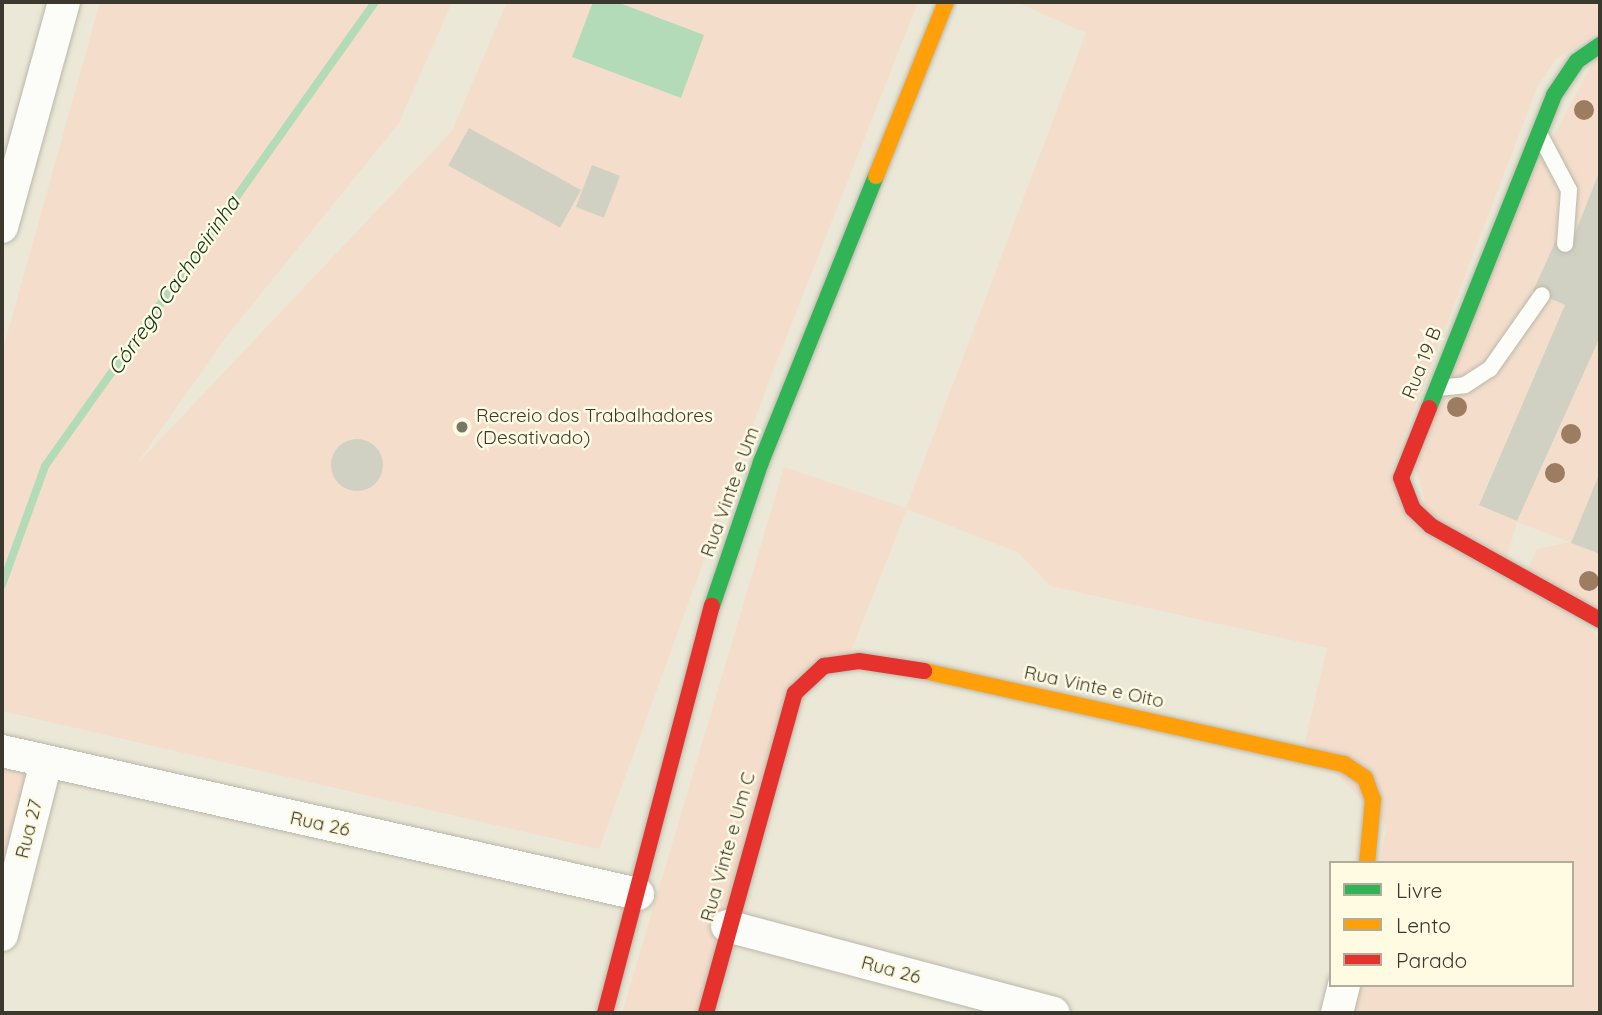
<!DOCTYPE html>
<html>
<head>
<meta charset="utf-8">
<style>
  body { margin:0 }
  #map { position:relative; width:1602px; height:1015px; overflow:hidden; background:#ebe8d7; font-family:Quicksand,sans-serif }
  div>[style] { position:absolute }
  [style*='--x'] { left:calc(var(--x)*1px); top:calc(var(--y)*1px); width:calc(var(--w)*1px); rotate:calc(var(--a)*1deg) }
  .green>* { inset:0; background:#f4decb }
  .water>* { inset:0; background:#b3dbb8 }
  .stream>* { height:8px; margin:-4px; padding:0 4px; transform-origin:4px; border-radius:4px; background:#b3dbb8 }
  .building>* { inset:0; background:#d0d1c3; transform-origin:0 0 }
  .round { border-radius:50% }
  .roads { filter:drop-shadow(0 0 2px #bab8aa) drop-shadow(0 0 2px #bab8aa) }
  .lane>* { height:16px; margin:-8px; padding:0 8px; transform-origin:8px; border-radius:8px; background:#fcfcf9 }
  .street>* { height:32px; margin:-16px; padding:0 16px; transform-origin:16px; border-radius:16px; background:#fcfcf9 }
  .fast>* { height:16px; margin:-8px; padding:0 8px; transform-origin:8px; border-radius:8px; background:#30b455 }
  .slow>* { height:16px; margin:-8px; padding:0 8px; transform-origin:8px; border-radius:8px; background:#ff9f0a }
  .jam>* { height:16px; margin:-8px; padding:0 8px; transform-origin:8px; border-radius:8px; background:#e5322d }
  .trees>* { width:20px; height:20px; margin:-10px; border-radius:50%; background:#9d7d62 }
  .dots>* { width:19px; height:19px; translate:-50% -50%; box-sizing:border-box; border:4px solid #fffbe2; border-radius:50% }
  span { translate:-50% -50%; white-space:nowrap; text-align:center; line-height:1.15; -webkit-text-stroke:5px #fffbe2; paint-order:stroke }
  .street-label { font-size:19px; color:#3b392d }
  .poi-label { font-size:19px; color:#3b392d }
  .left { translate:0 -50%; text-align:left }
  .water-label { font-size:21px; color:#09351a; font-style:italic }
  .frame { position:absolute; inset:0; border:4px solid #3b392d; pointer-events:none }
  .legend { position:absolute; left:1329px; top:861px; width:245px; height:126px; box-sizing:border-box; background:#fffbe2; border:2px solid #b1ad9a; margin:0; padding:9px 12px; list-style:none; font-size:21px; color:#3b392d }
  .legend li { display:flex; align-items:center; gap:14px; height:35px }
  .legend b { width:35px; border:2px solid #b1ad9a }
</style>
</head>
<body>
<div id="map">
  <div class="green">
    <i style="clip-path:polygon(100px 2px,452px 2px,399px 123px,226px 337px,136px 465px,452px 131px,507px 2px,918px 2px,768px 384px,599px 849px,2px 711px,2px 353px)"></i>
    <i style="clip-path:polygon(1016px 2px,1600px 2px,1600px 31px,1555px 60px,1537px 88px,1389px 475px,1600px 637px,1600px 1013px,1347px 1013px,1353px 985px,1572px 985px,1572px 863px,1379px 863px,1387px 826px,1305px 741px,1327px 648px,1050px 586px,1019px 553px,907px 509px,850px 654px,818px 659px,698px 1013px,622px 1013px,784px 467px,906px 508px,1086px 33px)"></i>
    <i style="clip-path:polygon(1600px 49px,1600px 170px,1570px 246px,1556px 240px,1533px 291px,1565px 305px,1479px 504px,1517px 521px,1600px 337px,1600px 472px,1572px 543px,1600px 554px,1600px 617px,1524px 576px,1537px 549px,1570px 542px,1517px 522px,1505px 565px,1430px 521px,1412px 453px,1502px 233px)"></i>
    <i style="clip-path:polygon(2px 751px,46px 763px,2px 935px)"></i>
  </div>
  <div class="water">
    <i style="clip-path:polygon(593px 2px,617px 2px,704px 35px,681px 98px,572px 57px)"></i>
  </div>
  <div class="stream">
    <i style="--x:2;--y:585;--w:127;--a:-70.1"></i>
    <i style="--x:45;--y:466;--w:569;--a:-54.58"></i>
  </div>
  <div class="building">
    <i style="left:469px;top:128px;width:128px;height:43px;rotate:29deg"></i>
    <i style="left:592px;top:165px;width:30px;height:45px;rotate:21deg"></i>
    <i style="clip-path:polygon(1600px 170px,1600px 337px,1517px 521px,1479px 505px,1565px 305px,1533px 291px,1556px 240px,1570px 246px)"></i>
    <i class="round" style="left:331px;top:439px;width:52px;height:52px"></i>
    <i style="clip-path:polygon(1600px 472px,1600px 554px,1571px 543px)"></i>
  </div>
  <div class="roads">
    <div class="lane">
      <i style="--x:1541;--y:137;--w:60;--a:62.2"></i>
      <i style="--x:1569;--y:190;--w:54;--a:94.2"></i>
      <i style="--x:1438;--y:388;--w:27;--a:-6"></i>
      <i style="--x:1465;--y:385;--w:30;--a:-33"></i>
      <i style="--x:1490;--y:369;--w:90;--a:-54.9"></i>
    </div>
    <div class="street">
      <i style="--x:2;--y:227;--w:233;--a:-74.6"></i>
      <i style="--x:2;--y:751;--w:652;--a:12.67"></i>
      <i style="--x:727;--y:926;--w:338;--a:14.9"></i>
      <i style="--x:2;--y:935;--w:178;--a:-75.7"></i>
      <i style="--x:1337;--y:1013;--w:29;--a:-76"></i>
    </div>
    <div class="fast">
      <i style="--x:1429;--y:408;--w:337;--a:-68.2"></i>
      <i style="--x:1554;--y:95;--w:41;--a:-55.9"></i>
      <i style="--x:1577;--y:61;--w:28;--a:-35"></i>
      <i style="--x:712;--y:606;--w:152;--a:-71.2"></i>
      <i style="--x:761;--y:462;--w:308;--a:-68.1"></i>
    </div>
    <div class="slow">
      <i style="--x:876;--y:176;--w:188;--a:-68.1"></i>
      <i style="--x:924;--y:671;--w:430;--a:12.5"></i>
      <i style="--x:1344;--y:764;--w:25;--a:34"></i>
      <i style="--x:1365;--y:778;--w:23;--a:70"></i>
      <i style="--x:1373;--y:800;--w:63;--a:95.4"></i>
    </div>
    <div class="jam">
      <i style="--x:1429;--y:408;--w:75;--a:111.8"></i>
      <i style="--x:1401;--y:478;--w:33;--a:69"></i>
      <i style="--x:1413;--y:509;--w:25;--a:43"></i>
      <i style="--x:1431;--y:526;--w:193;--a:29.1"></i>
      <i style="--x:605;--y:1013;--w:421;--a:-75.3"></i>
      <i style="--x:706;--y:1013;--w:332;--a:-74.5"></i>
      <i style="--x:795;--y:693;--w:40;--a:-43"></i>
      <i style="--x:824;--y:666;--w:35;--a:-8"></i>
      <i style="--x:859;--y:661;--w:66;--a:8.7"></i>
    </div>
  </div>
  <div class="trees">
    <i style="left:1584px;top:110px"></i>
    <i style="left:1457px;top:407px"></i>
    <i style="left:1571px;top:434px"></i>
    <i style="left:1555px;top:473px"></i>
    <i style="left:1589px;top:581px"></i>
  </div>
  <div class="dots">
    <i style="left:462px;top:427px;background:#797668"></i>
  </div>
  <div class="street-label">
    <span style="left:1422px;top:363px;rotate:-68deg">Rua 19 B</span>
    <span style="left:730px;top:492px;rotate:-70deg">Rua Vinte e Um</span>
    <span style="left:1094px;top:687px;rotate:12deg">Rua Vinte e Oito</span>
    <span style="left:320px;top:824px;rotate:12deg">Rua 26</span>
    <span style="left:29px;top:829px;rotate:-76deg">Rua 27</span>
    <span style="left:728px;top:847px;rotate:-74deg">Rua Vinte e Um C</span>
    <span style="left:891px;top:970px;rotate:15deg">Rua 26</span>
  </div>
  <div class="poi-label">
    <span class="left" style="left:476px;top:427px">Recreio dos Trabalhadores<br>(Desativado)</span>
  </div>
  <div class="water-label">
    <span style="left:173px;top:285px;rotate:-55deg">Córrego Cachoeirinha</span>
  </div>
  <div class="frame"></div>
  <ul class="legend">
  <li><b style="height:9px;background:#30b455"></b>Livre</li>
  <li><b style="height:9px;background:#ff9f0a"></b>Lento</li>
  <li><b style="height:9px;background:#e5322d"></b>Parado</li>
  </ul>
</div>
</body>
</html>
